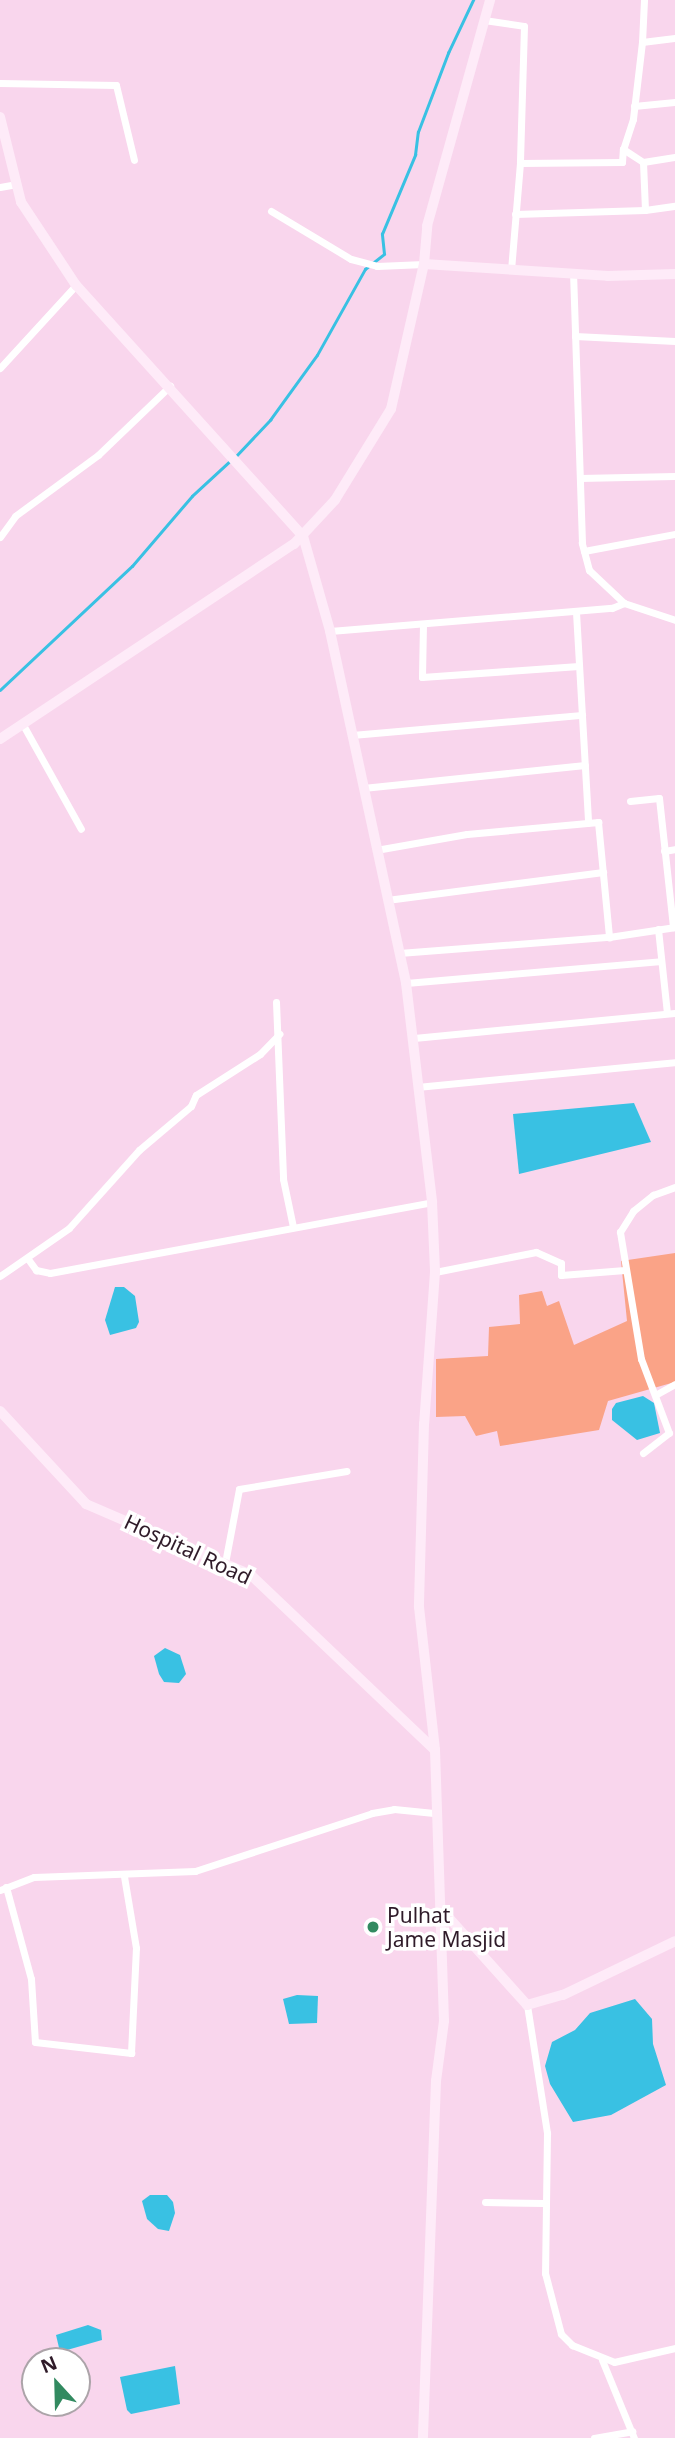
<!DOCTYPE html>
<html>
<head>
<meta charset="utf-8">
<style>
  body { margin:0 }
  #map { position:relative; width:675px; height:2438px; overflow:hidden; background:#f9d6ed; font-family:"Noto Sans",sans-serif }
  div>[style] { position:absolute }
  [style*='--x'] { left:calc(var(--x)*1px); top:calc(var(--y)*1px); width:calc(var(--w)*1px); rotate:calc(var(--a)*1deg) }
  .green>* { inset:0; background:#faa387 }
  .water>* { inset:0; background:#39c1e3 }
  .stream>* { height:2.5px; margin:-1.25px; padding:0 1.25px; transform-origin:1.25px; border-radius:1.25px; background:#39c1e3 }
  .street>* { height:7px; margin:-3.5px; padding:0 3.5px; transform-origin:3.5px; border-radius:3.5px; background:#fff }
  .secondary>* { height:10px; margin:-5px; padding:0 5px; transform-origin:5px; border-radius:5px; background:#feebf8 }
  .dots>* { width:19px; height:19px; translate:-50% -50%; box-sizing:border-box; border:4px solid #fff; border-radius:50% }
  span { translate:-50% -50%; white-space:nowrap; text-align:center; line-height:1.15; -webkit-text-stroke:7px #fff; paint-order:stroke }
  .street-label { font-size:21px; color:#2f1b29 }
  .poi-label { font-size:21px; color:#2f1b29 }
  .left { translate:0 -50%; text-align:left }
  .north { position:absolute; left:21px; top:2347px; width:70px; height:70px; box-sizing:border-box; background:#fff; border:2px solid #aca4a9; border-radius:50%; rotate:338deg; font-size:19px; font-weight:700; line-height:28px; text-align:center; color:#2f1b29 }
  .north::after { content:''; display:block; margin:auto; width:24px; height:32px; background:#328a60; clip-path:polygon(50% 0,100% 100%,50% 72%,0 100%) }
</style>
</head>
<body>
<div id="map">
  <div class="green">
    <i style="clip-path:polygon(675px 1253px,675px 1382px,608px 1401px,599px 1430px,500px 1446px,497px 1431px,476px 1436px,465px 1416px,436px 1417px,436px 1359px,488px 1356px,489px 1327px,520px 1324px,519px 1295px,542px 1291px,547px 1306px,559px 1301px,574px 1345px,627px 1321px,621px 1261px)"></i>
  </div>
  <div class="water">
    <i style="clip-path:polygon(634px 1103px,651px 1142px,519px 1174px,513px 1114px)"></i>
    <i style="clip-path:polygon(115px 1287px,124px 1287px,135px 1296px,139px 1322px,136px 1328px,110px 1335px,105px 1320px)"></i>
    <i style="clip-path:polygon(643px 1396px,654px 1403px,660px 1433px,637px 1440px,612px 1420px,612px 1409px,616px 1403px)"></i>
    <i style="clip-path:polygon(165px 1648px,180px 1655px,186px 1674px,179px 1683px,164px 1682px,159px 1674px,154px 1656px)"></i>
    <i style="clip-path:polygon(297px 1995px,318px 1996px,317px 2023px,289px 2024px,283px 1999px)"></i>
    <i style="clip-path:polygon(635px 1999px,652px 2019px,653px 2044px,666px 2085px,611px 2115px,573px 2122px,550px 2084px,545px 2066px,552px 2042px,575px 2030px,590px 2013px)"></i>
    <i style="clip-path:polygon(150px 2195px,167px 2195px,173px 2202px,175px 2213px,169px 2231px,158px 2229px,147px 2219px,142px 2201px)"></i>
    <i style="clip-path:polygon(88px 2325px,101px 2330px,102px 2340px,60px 2352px,56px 2335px)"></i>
    <i style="clip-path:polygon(175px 2366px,180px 2404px,131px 2414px,127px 2410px,120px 2377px)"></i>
  </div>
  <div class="stream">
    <i style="--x:236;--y:456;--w:50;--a:-46.6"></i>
    <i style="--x:270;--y:420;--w:80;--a:-54.1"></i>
    <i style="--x:317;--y:355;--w:98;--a:-60.8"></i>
    <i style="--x:365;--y:269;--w:24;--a:-38"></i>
    <i style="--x:384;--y:254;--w:20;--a:-96"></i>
    <i style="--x:382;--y:234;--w:86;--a:-67.3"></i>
    <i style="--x:415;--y:155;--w:23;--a:-83"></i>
    <i style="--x:418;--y:132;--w:85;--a:-69.2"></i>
    <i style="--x:448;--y:53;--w:59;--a:-64.7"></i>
    <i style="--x:0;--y:690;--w:181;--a:-43.2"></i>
    <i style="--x:132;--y:566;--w:92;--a:-49.4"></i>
    <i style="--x:192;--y:496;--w:53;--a:-42.7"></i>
  </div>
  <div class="street">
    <i style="--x:644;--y:0;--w:42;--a:92.7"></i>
    <i style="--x:642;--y:42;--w:33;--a:-7"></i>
    <i style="--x:484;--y:20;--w:40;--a:8.5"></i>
    <i style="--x:524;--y:26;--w:137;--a:91.7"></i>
    <i style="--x:520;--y:163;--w:102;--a:-0.6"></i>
    <i style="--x:622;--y:162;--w:13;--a:-86"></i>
    <i style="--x:642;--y:42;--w:78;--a:96.7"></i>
    <i style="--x:633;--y:119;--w:32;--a:108"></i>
    <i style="--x:623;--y:149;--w:24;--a:33"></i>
    <i style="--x:643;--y:162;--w:48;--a:87.6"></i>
    <i style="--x:645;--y:210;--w:30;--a:-8"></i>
    <i style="--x:0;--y:83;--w:116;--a:1"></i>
    <i style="--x:116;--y:85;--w:77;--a:76.5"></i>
    <i style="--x:634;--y:106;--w:41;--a:-5.6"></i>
    <i style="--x:643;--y:162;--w:32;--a:-9"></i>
    <i style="--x:0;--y:187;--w:17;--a:-10"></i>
    <i style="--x:271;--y:211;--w:93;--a:31"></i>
    <i style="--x:351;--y:259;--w:27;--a:15"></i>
    <i style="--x:377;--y:266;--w:47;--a:-2.4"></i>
    <i style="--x:515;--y:214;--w:130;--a:-1.8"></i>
    <i style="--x:511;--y:270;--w:107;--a:-85.2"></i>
    <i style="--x:575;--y:336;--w:100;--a:2.9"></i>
    <i style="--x:0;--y:368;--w:113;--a:-47.5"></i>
    <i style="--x:580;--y:478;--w:95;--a:-1.2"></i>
    <i style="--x:0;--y:537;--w:26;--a:-54"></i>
    <i style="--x:15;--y:516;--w:103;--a:-36.3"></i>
    <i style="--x:98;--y:455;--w:100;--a:-43.8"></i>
    <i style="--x:584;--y:551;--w:93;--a:-10.6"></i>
    <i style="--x:624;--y:603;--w:54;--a:18.4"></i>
    <i style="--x:576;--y:612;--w:211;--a:86.7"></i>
    <i style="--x:423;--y:624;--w:53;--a:91.1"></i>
    <i style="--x:422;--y:677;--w:157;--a:-4"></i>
    <i style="--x:330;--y:631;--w:283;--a:-4.7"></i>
    <i style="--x:612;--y:608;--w:13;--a:-23"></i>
    <i style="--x:624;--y:603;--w:48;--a:-136.7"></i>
    <i style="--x:589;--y:570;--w:28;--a:-105"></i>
    <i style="--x:582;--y:543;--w:269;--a:-91.9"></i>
    <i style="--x:22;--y:723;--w:121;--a:60.9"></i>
    <i style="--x:352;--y:735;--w:231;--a:-5"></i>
    <i style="--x:363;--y:788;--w:223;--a:-5.9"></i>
    <i style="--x:630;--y:801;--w:29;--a:-6"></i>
    <i style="--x:659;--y:798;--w:130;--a:83.8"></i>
    <i style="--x:376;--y:850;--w:92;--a:-10"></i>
    <i style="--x:467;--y:834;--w:132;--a:-5.2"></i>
    <i style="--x:598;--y:822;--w:116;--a:84.5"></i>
    <i style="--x:664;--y:851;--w:11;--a:-10"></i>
    <i style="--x:387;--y:900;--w:218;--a:-7.4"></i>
    <i style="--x:658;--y:929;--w:84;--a:83.9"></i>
    <i style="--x:399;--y:953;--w:211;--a:-4.4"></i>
    <i style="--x:609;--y:937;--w:67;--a:-8.6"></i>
    <i style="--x:406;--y:983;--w:256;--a:-4.9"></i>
    <i style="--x:276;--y:1002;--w:177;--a:87.7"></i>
    <i style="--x:283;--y:1179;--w:49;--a:78.2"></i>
    <i style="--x:414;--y:1038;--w:262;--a:-5.5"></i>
    <i style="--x:417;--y:1087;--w:259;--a:-5.5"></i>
    <i style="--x:28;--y:1259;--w:14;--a:54"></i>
    <i style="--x:36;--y:1270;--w:14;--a:12"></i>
    <i style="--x:50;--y:1273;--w:389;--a:-10.5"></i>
    <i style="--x:435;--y:1272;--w:103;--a:-11.2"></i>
    <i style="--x:536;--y:1252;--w:27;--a:24"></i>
    <i style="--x:561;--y:1263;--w:12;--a:90"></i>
    <i style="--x:561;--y:1275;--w:64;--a:-4.5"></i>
    <i style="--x:0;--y:1276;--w:84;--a:-34.8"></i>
    <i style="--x:69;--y:1228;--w:105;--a:-48.1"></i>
    <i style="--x:139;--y:1150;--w:68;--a:-40.2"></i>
    <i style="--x:191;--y:1106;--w:12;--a:-66"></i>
    <i style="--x:196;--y:1095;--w:76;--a:-32.6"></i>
    <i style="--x:260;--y:1054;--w:28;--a:-46"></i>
    <i style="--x:657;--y:1394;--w:21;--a:-29"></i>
    <i style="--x:643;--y:1453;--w:33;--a:-38"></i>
    <i style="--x:669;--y:1433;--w:79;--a:-110.7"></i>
    <i style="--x:641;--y:1359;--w:129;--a:-99.4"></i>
    <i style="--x:620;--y:1232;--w:25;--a:-58"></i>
    <i style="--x:633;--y:1211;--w:26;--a:-39"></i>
    <i style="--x:653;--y:1195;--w:23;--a:-20"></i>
    <i style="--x:225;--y:1563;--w:75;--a:-79.3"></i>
    <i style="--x:239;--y:1489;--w:109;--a:-9.5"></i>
    <i style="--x:6;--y:1887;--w:95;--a:74.8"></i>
    <i style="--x:31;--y:1979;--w:63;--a:86.4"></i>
    <i style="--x:35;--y:2042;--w:97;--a:6.5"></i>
    <i style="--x:131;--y:2053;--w:105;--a:-87.3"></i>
    <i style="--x:136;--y:1948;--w:73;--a:-99.5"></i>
    <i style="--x:0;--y:1890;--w:36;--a:-21"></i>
    <i style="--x:34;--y:1877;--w:161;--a:-2.1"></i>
    <i style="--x:195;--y:1871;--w:186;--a:-18.1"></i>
    <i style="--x:372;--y:1813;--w:22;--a:-10"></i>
    <i style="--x:394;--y:1809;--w:40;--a:5.7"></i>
    <i style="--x:527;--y:2005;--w:130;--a:81.1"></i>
    <i style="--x:547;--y:2133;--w:140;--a:90.8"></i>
    <i style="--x:545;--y:2273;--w:63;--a:75.3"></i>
    <i style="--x:561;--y:2334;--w:16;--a:45"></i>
    <i style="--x:572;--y:2345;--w:45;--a:22"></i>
    <i style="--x:614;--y:2362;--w:63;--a:-12.9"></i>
    <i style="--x:485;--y:2202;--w:59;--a:1"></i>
    <i style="--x:602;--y:2360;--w:84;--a:67.7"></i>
    <i style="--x:594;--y:2438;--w:39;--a:-10"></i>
  </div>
  <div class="secondary">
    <i style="--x:0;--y:117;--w:88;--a:76.1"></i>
    <i style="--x:21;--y:202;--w:100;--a:56.5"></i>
    <i style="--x:76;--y:285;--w:338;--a:47.9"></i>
    <i style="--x:303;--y:536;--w:99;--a:74.1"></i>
    <i style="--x:330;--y:631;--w:360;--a:77.8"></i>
    <i style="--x:406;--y:983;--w:221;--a:83.2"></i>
    <i style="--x:432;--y:1202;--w:70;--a:87.5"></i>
    <i style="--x:435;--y:1272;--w:152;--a:94.1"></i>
    <i style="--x:424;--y:1424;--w:183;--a:91.6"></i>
    <i style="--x:419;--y:1607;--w:144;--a:83.6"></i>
    <i style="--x:435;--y:1750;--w:271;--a:88.1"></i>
    <i style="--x:444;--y:2021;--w:61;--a:97.6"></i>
    <i style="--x:436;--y:2081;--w:357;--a:92.1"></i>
    <i style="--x:424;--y:264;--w:184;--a:3.7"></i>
    <i style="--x:608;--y:276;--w:67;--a:-1.7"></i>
    <i style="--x:0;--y:739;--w:353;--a:-33.6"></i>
    <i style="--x:294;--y:544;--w:60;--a:-47"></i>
    <i style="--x:335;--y:500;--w:107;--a:-58.4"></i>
    <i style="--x:391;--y:409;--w:149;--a:-77.2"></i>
    <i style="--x:424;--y:264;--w:38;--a:-85"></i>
    <i style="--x:427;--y:226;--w:235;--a:-74.4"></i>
    <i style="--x:0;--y:1411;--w:127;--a:47.2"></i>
    <i style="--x:86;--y:1504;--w:180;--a:23.3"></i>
    <i style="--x:251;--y:1575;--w:254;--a:43.6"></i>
    <i style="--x:441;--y:1909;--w:129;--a:48.1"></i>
    <i style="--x:527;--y:2005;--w:37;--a:-16"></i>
    <i style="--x:563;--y:1995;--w:124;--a:-25.7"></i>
  </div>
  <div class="dots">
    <i style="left:373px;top:1927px;background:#328a60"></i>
  </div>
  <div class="street-label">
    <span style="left:188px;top:1549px;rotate:25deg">Hospital Road</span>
  </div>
  <div class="poi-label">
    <span class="left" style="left:387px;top:1927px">Pulhat<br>Jame Masjid</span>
  </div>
  <div class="north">N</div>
</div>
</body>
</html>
